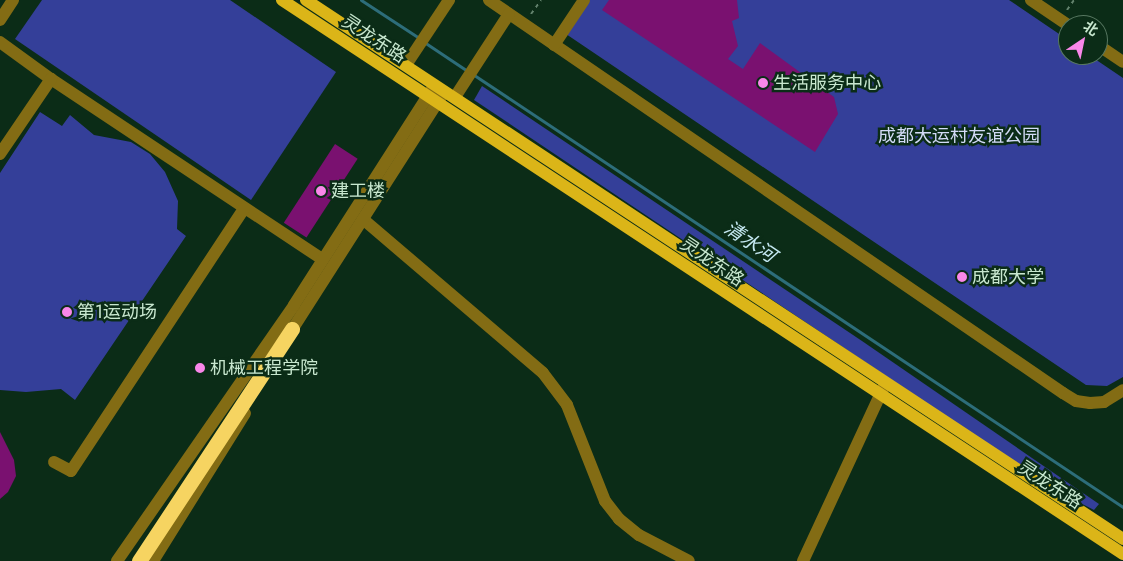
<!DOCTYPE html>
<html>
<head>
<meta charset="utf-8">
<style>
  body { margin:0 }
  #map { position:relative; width:1123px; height:561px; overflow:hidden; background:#0b2c17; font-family:Jost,"Noto Sans SC",sans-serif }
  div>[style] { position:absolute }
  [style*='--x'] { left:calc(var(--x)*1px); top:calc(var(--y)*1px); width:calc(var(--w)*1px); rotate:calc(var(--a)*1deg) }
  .green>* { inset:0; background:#343f99 }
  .stream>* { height:3px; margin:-1.5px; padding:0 1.5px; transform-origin:1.5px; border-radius:1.5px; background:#2d6d7a }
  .building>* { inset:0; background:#7a1170; transform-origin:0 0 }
  .path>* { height:2px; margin-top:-1px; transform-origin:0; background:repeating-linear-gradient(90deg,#63836d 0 4px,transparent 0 8px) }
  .minor>* { height:12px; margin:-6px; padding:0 6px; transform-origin:6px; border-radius:6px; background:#836c14 }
  .major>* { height:12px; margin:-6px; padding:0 6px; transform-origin:6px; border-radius:6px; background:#dbb518 }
  .highway>* { height:15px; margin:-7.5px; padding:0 7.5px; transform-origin:7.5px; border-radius:7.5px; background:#f6d461 }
  .dots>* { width:14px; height:14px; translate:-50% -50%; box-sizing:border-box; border:2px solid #0b2c17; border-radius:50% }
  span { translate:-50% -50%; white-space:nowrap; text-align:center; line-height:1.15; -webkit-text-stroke:5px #0b2c17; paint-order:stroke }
  .street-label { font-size:18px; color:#c8e7cf }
  .poi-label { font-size:18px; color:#c8e7cf }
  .left { translate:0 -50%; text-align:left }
  .park-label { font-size:18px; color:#d3dbf7 }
  .water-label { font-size:19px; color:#c5e9f2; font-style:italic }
  .north { position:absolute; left:1058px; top:15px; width:50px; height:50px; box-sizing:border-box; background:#0b2c17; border:1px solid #577761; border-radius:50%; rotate:34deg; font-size:14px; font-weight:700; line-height:20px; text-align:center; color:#c8e7cf }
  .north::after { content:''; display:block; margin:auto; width:18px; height:22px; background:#f987e9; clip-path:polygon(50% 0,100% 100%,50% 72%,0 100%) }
</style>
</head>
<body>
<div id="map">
  <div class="green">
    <i style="clip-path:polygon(42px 0,230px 0,336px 72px,251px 200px,15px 39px)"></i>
    <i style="clip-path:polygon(590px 0,1009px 0,1068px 40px,1068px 55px,1089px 55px,1123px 78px,1123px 377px,1107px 386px,1086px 385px,566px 34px)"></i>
    <i style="clip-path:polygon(482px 86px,862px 341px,1099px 504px,1094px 510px,1059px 492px,474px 100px)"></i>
    <i style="clip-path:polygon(40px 112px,62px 126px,70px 115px,94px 135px,131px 142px,150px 154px,165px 172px,178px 201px,177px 229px,186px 236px,75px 400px,61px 389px,26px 392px,0 390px,0 173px)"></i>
  </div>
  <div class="stream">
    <i style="--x:361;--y:0;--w:69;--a:33.2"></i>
    <i style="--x:424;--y:42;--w:54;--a:33.7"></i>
    <i style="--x:474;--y:75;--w:780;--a:33.65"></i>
  </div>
  <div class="building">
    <i style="clip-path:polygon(609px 0,737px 0,739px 18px,732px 21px,738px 46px,728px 59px,743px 69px,760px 43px,834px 97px,838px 114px,815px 152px,602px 10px)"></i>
    <i style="left:335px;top:144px;width:27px;height:94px;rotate:33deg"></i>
    <i style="clip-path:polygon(0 432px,14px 460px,16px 476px,8px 492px,0 499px)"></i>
  </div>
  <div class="path">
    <i style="--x:1067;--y:10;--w:12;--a:-55"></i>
    <i style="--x:531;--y:14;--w:17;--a:-54"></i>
  </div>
  <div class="minor">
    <i style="--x:489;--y:0;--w:696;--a:34.4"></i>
    <i style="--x:1063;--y:393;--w:15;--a:32"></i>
    <i style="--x:1076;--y:401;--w:14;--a:8"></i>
    <i style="--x:1090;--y:403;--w:14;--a:-4"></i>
    <i style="--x:1104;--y:402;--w:22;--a:-32"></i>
    <i style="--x:1031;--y:0;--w:45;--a:34"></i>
    <i style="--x:0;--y:20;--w:24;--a:-57"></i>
    <i style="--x:0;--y:42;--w:63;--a:36"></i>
    <i style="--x:51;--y:79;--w:325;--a:33.6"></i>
    <i style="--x:554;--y:45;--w:54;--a:-56.3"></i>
    <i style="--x:1098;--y:45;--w:30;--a:34"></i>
    <i style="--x:406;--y:65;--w:78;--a:-56.5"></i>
    <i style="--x:455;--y:97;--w:99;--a:-57"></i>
    <i style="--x:0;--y:154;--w:91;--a:-55.8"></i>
    <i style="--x:364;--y:220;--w:235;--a:40.5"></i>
    <i style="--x:543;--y:373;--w:40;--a:53"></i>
    <i style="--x:567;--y:405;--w:103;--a:68.4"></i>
    <i style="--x:605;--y:501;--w:23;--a:52"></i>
    <i style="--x:619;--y:519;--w:26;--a:39"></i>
    <i style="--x:639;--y:535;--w:56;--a:27.5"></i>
    <i style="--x:288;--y:336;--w:287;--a:-57.4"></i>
    <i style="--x:54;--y:462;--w:19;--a:28"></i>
    <i style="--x:71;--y:471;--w:314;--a:-56.6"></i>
    <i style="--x:117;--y:561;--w:311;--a:-55.3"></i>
    <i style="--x:294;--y:305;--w:258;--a:-57.4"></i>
    <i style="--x:153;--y:561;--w:174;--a:-58.1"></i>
    <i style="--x:803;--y:561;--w:195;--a:-65.1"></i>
  </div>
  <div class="major">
    <i style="--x:282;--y:0;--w:1007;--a:33.37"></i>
    <i style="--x:306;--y:0;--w:979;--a:33.41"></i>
  </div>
  <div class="highway">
    <i style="--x:139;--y:561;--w:278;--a:-56.6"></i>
  </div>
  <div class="dots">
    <i style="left:763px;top:83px;background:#f987e9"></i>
    <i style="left:321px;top:191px;background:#f987e9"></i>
    <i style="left:962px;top:277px;background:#f987e9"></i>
    <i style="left:67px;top:312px;background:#f987e9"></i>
    <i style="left:200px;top:368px;background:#f987e9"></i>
  </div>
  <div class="street-label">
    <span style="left:374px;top:39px;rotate:33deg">灵龙东路</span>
    <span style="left:712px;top:262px;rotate:34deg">灵龙东路</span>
    <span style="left:1050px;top:485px;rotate:33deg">灵龙东路</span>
  </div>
  <div class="poi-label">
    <span class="left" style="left:773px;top:83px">生活服务中心</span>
    <span class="left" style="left:331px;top:191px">建工楼</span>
    <span class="left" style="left:972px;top:277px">成都大学</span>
    <span class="left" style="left:77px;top:312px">第1运动场</span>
    <span class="left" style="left:210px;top:368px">机械工程学院</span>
  </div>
  <div class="park-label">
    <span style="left:959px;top:136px">成都大运村友谊公园</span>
  </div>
  <div class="water-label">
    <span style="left:750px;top:242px;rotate:34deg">清水河</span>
  </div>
  <div class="north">北</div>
</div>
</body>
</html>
